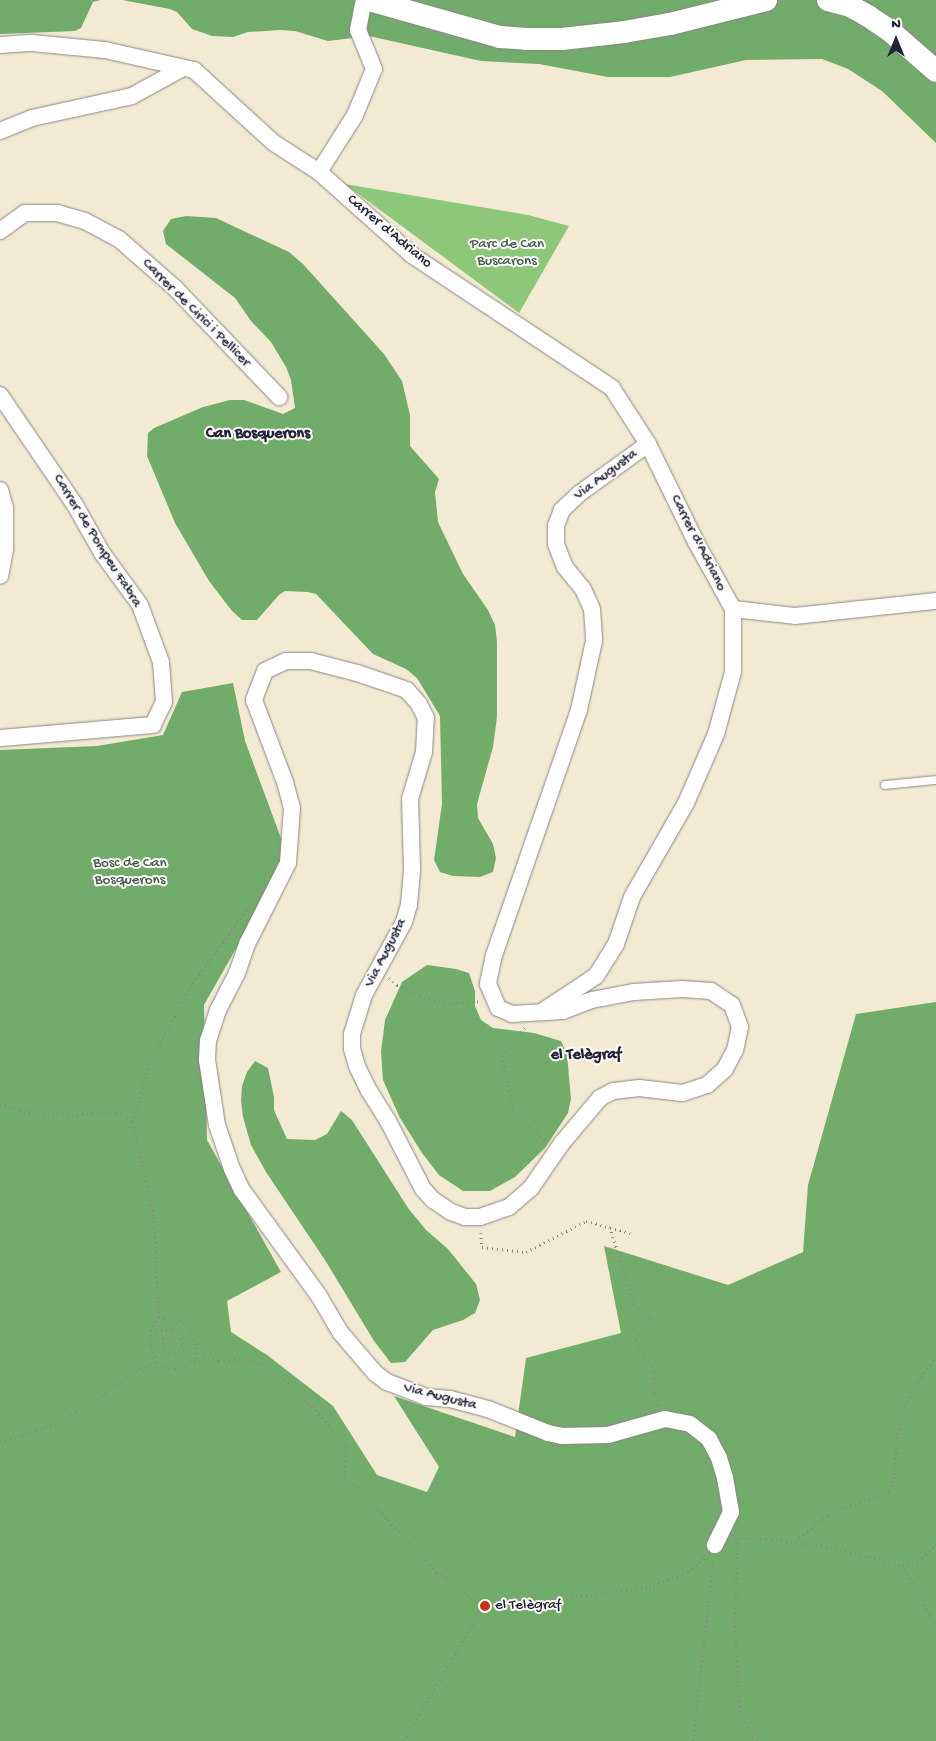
<!DOCTYPE html>
<html>
<head>
<meta charset="utf-8">
<style>
  body { margin:0 }
  #map { position:relative; width:936px; height:1741px; overflow:hidden; background:#f2ead2; font-family:"Gochi Hand",sans-serif }
  div>[style] { position:absolute }
  [style*='--x'] { left:calc(var(--x)*1px); top:calc(var(--y)*1px); width:calc(var(--w)*1px); rotate:calc(var(--a)*1deg) }
  .green>* { inset:0; background:#8dc77a }
  .forest>* { inset:0; background:#72ac6a }
  .path>* { height:2.5px; margin-top:-1.25px; transform-origin:0; background:repeating-linear-gradient(90deg,#8a8686 0 1px,transparent 0 5px) }
  .roads { filter:drop-shadow(0 0 1px #8a8686) drop-shadow(0 0 1px #8a8686) }
  .lane>* { height:8px; margin:-4px; padding:0 4px; transform-origin:4px; border-radius:4px; background:#fff }
  .street>* { height:16px; margin:-8px; padding:0 8px; transform-origin:8px; border-radius:8px; background:#fff }
  .secondary>* { height:22px; margin:-11px; padding:0 11px; transform-origin:11px; border-radius:11px; background:#fff }
  .dots>* { width:14px; height:14px; translate:-50% -50%; box-sizing:border-box; border:2px solid #fdfcf7; border-radius:50% }
  span { translate:-50% -50%; white-space:nowrap; text-align:center; line-height:1.15; -webkit-text-stroke:4px #fdfcf7; paint-order:stroke }
  .street-label { font-size:15px; color:#22223b }
  .park-label { font-size:15px; color:#475c51 }
  .poi-label { font-size:15px; color:#22223b }
  .left { translate:0 -50%; text-align:left }
  .neighbourhood-label { font-size:16px; color:#22223b; font-weight:700 }
  .north { position:absolute; left:871px; top:15px; width:50px; height:50px; -webkit-text-stroke:4px #fdfcf7; paint-order:stroke; rotate:0deg; font-size:14px; font-weight:700; line-height:20px; text-align:center; color:#22223b }
  .north::after { content:''; display:block; margin:auto; width:18px; height:22px; background:#22223b; clip-path:polygon(50% 0,100% 100%,50% 72%,0 100%) }
</style>
</head>
<body>
<div id="map">
  <div class="green">
    <i style="clip-path:polygon(345px 184px,528px 215px,569px 226px,519px 313px)"></i>
  </div>
  <div class="forest">
    <i style="clip-path:polygon(0 0,100px 0,93px 2px,81px 28px,75px 31px,0 34px)"></i>
    <i style="clip-path:polygon(122px 0,936px 0,936px 143px,882px 91px,848px 69px,822px 59px,746px 60px,670px 77px,608px 77px,539px 64px,481px 61px,369px 36px,328px 41px,295px 31px,280px 30px,248px 32px,233px 37px,212px 36px,192px 29px,177px 12px,170px 9px)"></i>
    <i style="clip-path:polygon(186px 216px,216px 218px,289px 252px,303px 264px,384px 354px,402px 381px,410px 415px,410px 446px,439px 479px,435px 492px,438px 522px,463px 574px,488px 610px,495px 625px,497px 642px,497px 717px,493px 747px,477px 804px,478px 818px,493px 844px,496px 858px,493px 872px,480px 877px,453px 876px,440px 872px,434px 860px,442px 804px,440px 716px,417px 678px,406px 669px,373px 654px,316px 594px,308px 592px,285px 591px,279px 595px,257px 620px,242px 620px,232px 611px,209px 581px,175px 523px,147px 456px,148px 433px,154px 428px,203px 407px,230px 400px,244px 400px,283px 414px,295px 408px,291px 380px,286px 367px,271px 342px,251px 321px,235px 298px,166px 244px,163px 231px,171px 219px)"></i>
    <i style="clip-path:polygon(233px 683px,245px 741px,288px 857px,204px 1005px,207px 1140px,281px 1272px,227px 1301px,231px 1332px,267px 1355px,333px 1406px,377px 1475px,427px 1492px,439px 1467px,394px 1396px,515px 1437px,526px 1358px,621px 1333px,604px 1246px,728px 1285px,803px 1252px,808px 1185px,856px 1014px,936px 1002px,936px 1741px,0 1741px,0 750px,97px 746px,163px 735px,182px 692px)"></i>
    <i style="clip-path:polygon(427px 965px,456px 969px,469px 973px,475px 991px,475px 1006px,481px 1020px,493px 1028px,534px 1033px,561px 1041px,567px 1054px,571px 1099px,568px 1113px,545px 1148px,515px 1177px,490px 1191px,463px 1191px,439px 1175px,422px 1153px,400px 1118px,383px 1080px,381px 1052px,385px 1020px,402px 982px)"></i>
    <i style="clip-path:polygon(255px 1061px,268px 1068px,274px 1097px,274px 1110px,287px 1139px,315px 1140px,327px 1134px,341px 1111px,352px 1120px,408px 1208px,426px 1230px,448px 1249px,476px 1284px,480px 1300px,475px 1313px,463px 1320px,433px 1330px,405px 1362px,391px 1363px,374px 1341px,325px 1260px,266px 1172px,251px 1145px,243px 1117px,241px 1101px,242px 1086px,247px 1072px)"></i>
  </div>
  <div class="path">
    <i style="--x:389;--y:978;--w:11;--a:41"></i>
    <i style="--x:397;--y:985;--w:35;--a:24"></i>
    <i style="--x:429;--y:999;--w:23;--a:10"></i>
    <i style="--x:452;--y:1003;--w:26;--a:-4"></i>
    <i style="--x:525;--y:1028;--w:36;--a:129"></i>
    <i style="--x:502;--y:1056;--w:58;--a:78.1"></i>
    <i style="--x:514;--y:1113;--w:41;--a:41.1"></i>
    <i style="--x:0;--y:1105;--w:44;--a:14.3"></i>
    <i style="--x:43;--y:1116;--w:14;--a:-12"></i>
    <i style="--x:57;--y:1113;--w:15;--a:8"></i>
    <i style="--x:72;--y:1115;--w:33;--a:-5"></i>
    <i style="--x:105;--y:1112;--w:18;--a:6"></i>
    <i style="--x:123;--y:1114;--w:13;--a:39"></i>
    <i style="--x:133;--y:1122;--w:97;--a:77.5"></i>
    <i style="--x:154;--y:1217;--w:100;--a:87.1"></i>
    <i style="--x:159;--y:1317;--w:15;--a:122"></i>
    <i style="--x:151;--y:1330;--w:17;--a:90"></i>
    <i style="--x:151;--y:1347;--w:15;--a:67"></i>
    <i style="--x:157;--y:1361;--w:8;--a:45"></i>
    <i style="--x:163;--y:1367;--w:12;--a:9"></i>
    <i style="--x:175;--y:1369;--w:35;--a:-20"></i>
    <i style="--x:208;--y:1357;--w:12;--a:20"></i>
    <i style="--x:219;--y:1361;--w:20;--a:-6"></i>
    <i style="--x:239;--y:1359;--w:26;--a:11"></i>
    <i style="--x:265;--y:1364;--w:33;--a:39"></i>
    <i style="--x:291;--y:1385;--w:65;--a:46.2"></i>
    <i style="--x:336;--y:1432;--w:17;--a:54"></i>
    <i style="--x:346;--y:1446;--w:31;--a:92"></i>
    <i style="--x:345;--y:1477;--w:16;--a:38"></i>
    <i style="--x:358;--y:1487;--w:117;--a:47.4"></i>
    <i style="--x:437;--y:1573;--w:15;--a:23"></i>
    <i style="--x:451;--y:1579;--w:13;--a:48"></i>
    <i style="--x:460;--y:1589;--w:29;--a:41"></i>
    <i style="--x:133;--y:1122;--w:59;--a:-75.3"></i>
    <i style="--x:148;--y:1065;--w:89;--a:-61.7"></i>
    <i style="--x:190;--y:987;--w:98;--a:-53.7"></i>
    <i style="--x:610;--y:1227;--w:81;--a:72.7"></i>
    <i style="--x:634;--y:1304;--w:22;--a:39"></i>
    <i style="--x:651;--y:1318;--w:28;--a:125"></i>
    <i style="--x:635;--y:1341;--w:37;--a:59"></i>
    <i style="--x:654;--y:1373;--w:22;--a:90"></i>
    <i style="--x:654;--y:1395;--w:12;--a:66"></i>
    <i style="--x:481;--y:1233;--w:14;--a:86"></i>
    <i style="--x:482;--y:1247;--w:44;--a:6.5"></i>
    <i style="--x:526;--y:1252;--w:68;--a:-27.3"></i>
    <i style="--x:586;--y:1221;--w:46;--a:15.3"></i>
    <i style="--x:159;--y:1317;--w:27;--a:13"></i>
    <i style="--x:185;--y:1323;--w:14;--a:54"></i>
    <i style="--x:193;--y:1334;--w:15;--a:74"></i>
    <i style="--x:197;--y:1348;--w:14;--a:98"></i>
    <i style="--x:175;--y:1329;--w:15;--a:143"></i>
    <i style="--x:163;--y:1338;--w:14;--a:86"></i>
    <i style="--x:164;--y:1352;--w:10;--a:11"></i>
    <i style="--x:174;--y:1354;--w:11;--a:-27"></i>
    <i style="--x:184;--y:1349;--w:10;--a:-107"></i>
    <i style="--x:181;--y:1339;--w:3;--a:162"></i>
    <i style="--x:151;--y:1330;--w:23;--a:-2"></i>
    <i style="--x:0;--y:1441;--w:23;--a:-13"></i>
    <i style="--x:22;--y:1436;--w:39;--a:-21"></i>
    <i style="--x:58;--y:1422;--w:35;--a:-29"></i>
    <i style="--x:89;--y:1405;--w:58;--a:-35.9"></i>
    <i style="--x:136;--y:1371;--w:23;--a:-25"></i>
    <i style="--x:738;--y:1538;--w:83;--a:92.1"></i>
    <i style="--x:735;--y:1621;--w:93;--a:86.9"></i>
    <i style="--x:740;--y:1714;--w:32;--a:56"></i>
    <i style="--x:735;--y:1539;--w:31;--a:0"></i>
    <i style="--x:766;--y:1539;--w:55;--a:6.2"></i>
    <i style="--x:821;--y:1545;--w:84;--a:13.7"></i>
    <i style="--x:903;--y:1565;--w:9;--a:-6"></i>
    <i style="--x:912;--y:1564;--w:12;--a:-31"></i>
    <i style="--x:922;--y:1558;--w:20;--a:-45"></i>
    <i style="--x:795;--y:1541;--w:41;--a:-39.1"></i>
    <i style="--x:827;--y:1515;--w:66;--a:-21.5"></i>
    <i style="--x:888;--y:1491;--w:13;--a:-63"></i>
    <i style="--x:894;--y:1479;--w:45;--a:-86.2"></i>
    <i style="--x:897;--y:1434;--w:29;--a:-74"></i>
    <i style="--x:905;--y:1406;--w:28;--a:-63"></i>
    <i style="--x:918;--y:1381;--w:30;--a:-53"></i>
    <i style="--x:903;--y:1565;--w:68;--a:61.2"></i>
    <i style="--x:404;--y:1741;--w:154;--a:-59.6"></i>
    <i style="--x:482;--y:1608;--w:168;--a:-7.2"></i>
    <i style="--x:649;--y:1587;--w:42;--a:-21"></i>
    <i style="--x:688;--y:1572;--w:24;--a:-42"></i>
    <i style="--x:693;--y:1741;--w:183;--a:-83.7"></i>
  </div>
  <div class="roads">
    <div class="lane">
      <i style="--x:885;--y:785;--w:51;--a:-5.6"></i>
    </div>
    <div class="street">
      <i style="--x:0;--y:45;--w:32;--a:-4"></i>
      <i style="--x:32;--y:43;--w:73;--a:5.5"></i>
      <i style="--x:105;--y:50;--w:91;--a:12.7"></i>
      <i style="--x:194;--y:70;--w:108;--a:42.4"></i>
      <i style="--x:274;--y:143;--w:54;--a:32.8"></i>
      <i style="--x:319;--y:172;--w:125;--a:41.7"></i>
      <i style="--x:412;--y:255;--w:240;--a:33.6"></i>
      <i style="--x:612;--y:388;--w:67;--a:57.3"></i>
      <i style="--x:648;--y:444;--w:109;--a:63.9"></i>
      <i style="--x:696;--y:542;--w:77;--a:61.1"></i>
      <i style="--x:733;--y:609;--w:63;--a:90"></i>
      <i style="--x:733;--y:672;--w:64;--a:105.3"></i>
      <i style="--x:716;--y:734;--w:75;--a:113.5"></i>
      <i style="--x:686;--y:803;--w:108;--a:119.9"></i>
      <i style="--x:632;--y:897;--w:50;--a:108.8"></i>
      <i style="--x:616;--y:944;--w:38;--a:122"></i>
      <i style="--x:596;--y:976;--w:64;--a:146.6"></i>
      <i style="--x:0;--y:131;--w:35;--a:-22"></i>
      <i style="--x:32;--y:118;--w:102;--a:-12.4"></i>
      <i style="--x:132;--y:96;--w:58;--a:-28.8"></i>
      <i style="--x:319;--y:172;--w:67;--a:-57.7"></i>
      <i style="--x:355;--y:115;--w:50;--a:-67.6"></i>
      <i style="--x:374;--y:69;--w:42;--a:-112.3"></i>
      <i style="--x:358;--y:30;--w:31;--a:-79"></i>
      <i style="--x:0;--y:231;--w:31;--a:-36"></i>
      <i style="--x:25;--y:213;--w:32;--a:0"></i>
      <i style="--x:57;--y:213;--w:29;--a:16"></i>
      <i style="--x:85;--y:221;--w:38;--a:28"></i>
      <i style="--x:119;--y:239;--w:74;--a:41.2"></i>
      <i style="--x:175;--y:288;--w:151;--a:46.3"></i>
      <i style="--x:0;--y:395;--w:133;--a:55.7"></i>
      <i style="--x:75;--y:505;--w:55;--a:60.6"></i>
      <i style="--x:102;--y:553;--w:64;--a:53.8"></i>
      <i style="--x:140;--y:605;--w:61;--a:69.8"></i>
      <i style="--x:161;--y:662;--w:40;--a:85.7"></i>
      <i style="--x:164;--y:702;--w:25;--a:116"></i>
      <i style="--x:153;--y:725;--w:154;--a:175.1"></i>
      <i style="--x:648;--y:444;--w:84;--a:144.2"></i>
      <i style="--x:580;--y:493;--w:25;--a:137"></i>
      <i style="--x:562;--y:510;--w:17;--a:111"></i>
      <i style="--x:556;--y:526;--w:18;--a:90"></i>
      <i style="--x:556;--y:544;--w:25;--a:69"></i>
      <i style="--x:565;--y:567;--w:28;--a:51"></i>
      <i style="--x:583;--y:589;--w:22;--a:66"></i>
      <i style="--x:592;--y:609;--w:32;--a:86"></i>
      <i style="--x:594;--y:641;--w:71;--a:102.3"></i>
      <i style="--x:579;--y:710;--w:259;--a:109.1"></i>
      <i style="--x:494;--y:955;--w:30;--a:102"></i>
      <i style="--x:488;--y:984;--w:26;--a:67"></i>
      <i style="--x:498;--y:1008;--w:15;--a:23"></i>
      <i style="--x:512;--y:1014;--w:51;--a:-3.4"></i>
      <i style="--x:563;--y:1011;--w:31;--a:-21"></i>
      <i style="--x:592;--y:1000;--w:43;--a:-10.8"></i>
      <i style="--x:634;--y:992;--w:48;--a:-3.6"></i>
      <i style="--x:682;--y:989;--w:29;--a:4"></i>
      <i style="--x:711;--y:991;--w:25;--a:34"></i>
      <i style="--x:732;--y:1005;--w:23;--a:70"></i>
      <i style="--x:740;--y:1027;--w:24;--a:102"></i>
      <i style="--x:735;--y:1050;--w:21;--a:118"></i>
      <i style="--x:725;--y:1069;--w:24;--a:138"></i>
      <i style="--x:707;--y:1085;--w:26;--a:162"></i>
      <i style="--x:682;--y:1093;--w:43;--a:-173.4"></i>
      <i style="--x:639;--y:1088;--w:26;--a:173"></i>
      <i style="--x:613;--y:1091;--w:15;--a:152"></i>
      <i style="--x:600;--y:1098;--w:59;--a:130.2"></i>
      <i style="--x:562;--y:1143;--w:55;--a:124.6"></i>
      <i style="--x:531;--y:1188;--w:29;--a:139"></i>
      <i style="--x:509;--y:1207;--w:31;--a:161"></i>
      <i style="--x:480;--y:1217;--w:15;--a:180"></i>
      <i style="--x:465;--y:1217;--w:15;--a:-160"></i>
      <i style="--x:451;--y:1212;--w:22;--a:-146"></i>
      <i style="--x:433;--y:1200;--w:15;--a:-132"></i>
      <i style="--x:423;--y:1189;--w:76;--a:-117.2"></i>
      <i style="--x:388;--y:1121;--w:36;--a:-122"></i>
      <i style="--x:369;--y:1091;--w:28;--a:-116"></i>
      <i style="--x:357;--y:1066;--w:18;--a:-106"></i>
      <i style="--x:352;--y:1049;--w:15;--a:-90"></i>
      <i style="--x:352;--y:1034;--w:41;--a:-72.9"></i>
      <i style="--x:364;--y:995;--w:83;--a:-61.3"></i>
      <i style="--x:404;--y:922;--w:18;--a:-74"></i>
      <i style="--x:409;--y:905;--w:36;--a:-85"></i>
      <i style="--x:412;--y:869;--w:70;--a:-91.6"></i>
      <i style="--x:410;--y:799;--w:49;--a:-73.4"></i>
      <i style="--x:424;--y:752;--w:34;--a:-87"></i>
      <i style="--x:426;--y:718;--w:16;--a:-117"></i>
      <i style="--x:419;--y:704;--w:18;--a:-131"></i>
      <i style="--x:407;--y:690;--w:53;--a:-161.2"></i>
      <i style="--x:357;--y:673;--w:48;--a:-165.4"></i>
      <i style="--x:311;--y:661;--w:25;--a:180"></i>
      <i style="--x:286;--y:661;--w:23;--a:155"></i>
      <i style="--x:265;--y:671;--w:31;--a:111"></i>
      <i style="--x:254;--y:700;--w:88;--a:69.3"></i>
      <i style="--x:285;--y:782;--w:27;--a:75"></i>
      <i style="--x:292;--y:808;--w:55;--a:94.2"></i>
      <i style="--x:288;--y:863;--w:91;--a:116.8"></i>
      <i style="--x:247;--y:944;--w:31;--a:109"></i>
      <i style="--x:237;--y:973;--w:42;--a:117.2"></i>
      <i style="--x:218;--y:1010;--w:32;--a:108"></i>
      <i style="--x:208;--y:1040;--w:20;--a:93"></i>
      <i style="--x:207;--y:1060;--w:66;--a:81.3"></i>
      <i style="--x:217;--y:1125;--w:46;--a:71.2"></i>
      <i style="--x:232;--y:1169;--w:23;--a:65"></i>
      <i style="--x:242;--y:1190;--w:131;--a:54"></i>
      <i style="--x:319;--y:1296;--w:42;--a:59.7"></i>
      <i style="--x:340;--y:1332;--w:54;--a:49.5"></i>
      <i style="--x:375;--y:1373;--w:15;--a:37"></i>
      <i style="--x:387;--y:1382;--w:42;--a:21"></i>
      <i style="--x:426;--y:1397;--w:24;--a:5"></i>
      <i style="--x:450;--y:1399;--w:39;--a:15"></i>
      <i style="--x:488;--y:1409;--w:65;--a:21.8"></i>
      <i style="--x:548;--y:1433;--w:14;--a:12"></i>
      <i style="--x:562;--y:1436;--w:46;--a:-1.2"></i>
      <i style="--x:608;--y:1435;--w:59;--a:-15.7"></i>
      <i style="--x:665;--y:1419;--w:25;--a:11"></i>
      <i style="--x:690;--y:1424;--w:24;--a:38"></i>
      <i style="--x:709;--y:1439;--w:21;--a:62"></i>
      <i style="--x:719;--y:1458;--w:21;--a:73"></i>
      <i style="--x:725;--y:1478;--w:35;--a:80"></i>
      <i style="--x:731;--y:1512;--w:37;--a:116"></i>
      <i style="--x:0;--y:490;--w:19;--a:74"></i>
      <i style="--x:5;--y:508;--w:41;--a:90"></i>
      <i style="--x:5;--y:549;--w:27;--a:100"></i>
      <i style="--x:733;--y:609;--w:62;--a:6.4"></i>
      <i style="--x:795;--y:616;--w:142;--a:-6.1"></i>
    </div>
    <div class="secondary">
      <i style="--x:369;--y:0;--w:136;--a:15.8"></i>
      <i style="--x:500;--y:37;--w:27;--a:4"></i>
      <i style="--x:527;--y:39;--w:35;--a:0"></i>
      <i style="--x:562;--y:39;--w:62;--a:-6.4"></i>
      <i style="--x:624;--y:32;--w:47;--a:-9.9"></i>
      <i style="--x:670;--y:24;--w:99;--a:-14"></i>
      <i style="--x:828;--y:0;--w:23;--a:15"></i>
      <i style="--x:850;--y:6;--w:21;--a:29"></i>
      <i style="--x:868;--y:16;--w:25;--a:34"></i>
      <i style="--x:889;--y:30;--w:62;--a:41.1"></i>
    </div>
  </div>
  <div class="dots">
    <i style="left:485px;top:1606px;background:#c8321e"></i>
  </div>
  <div class="street-label">
    <span style="left:389px;top:232px;rotate:40deg">Carrer d'Adriano</span>
    <span style="left:196px;top:313px;rotate:45deg">Carrer de Cirici i Pellicer</span>
    <span style="left:606px;top:475px;rotate:-37deg">Via Augusta</span>
    <span style="left:97px;top:541px;rotate:58deg">Carrer de Pompeu Fabra</span>
    <span style="left:698px;top:543px;rotate:63deg">Carrer d'Adriano</span>
    <span style="left:386px;top:953px;rotate:-63deg">Via Augusta</span>
    <span style="left:440px;top:1397px;rotate:14deg">Via Augusta</span>
  </div>
  <div class="park-label">
    <span style="left:507px;top:253px">Parc de Can<br>Buscarons</span>
    <span style="left:130px;top:872px">Bosc de Can<br>Bosquerons</span>
  </div>
  <div class="poi-label">
    <span class="left" style="left:495px;top:1606px">el Telègraf</span>
  </div>
  <div class="neighbourhood-label">
    <span style="left:258px;top:435px">Can Bosquerons</span>
    <span style="left:586px;top:1056px">el Telègraf</span>
  </div>
  <div class="north">N</div>
</div>
</body>
</html>
